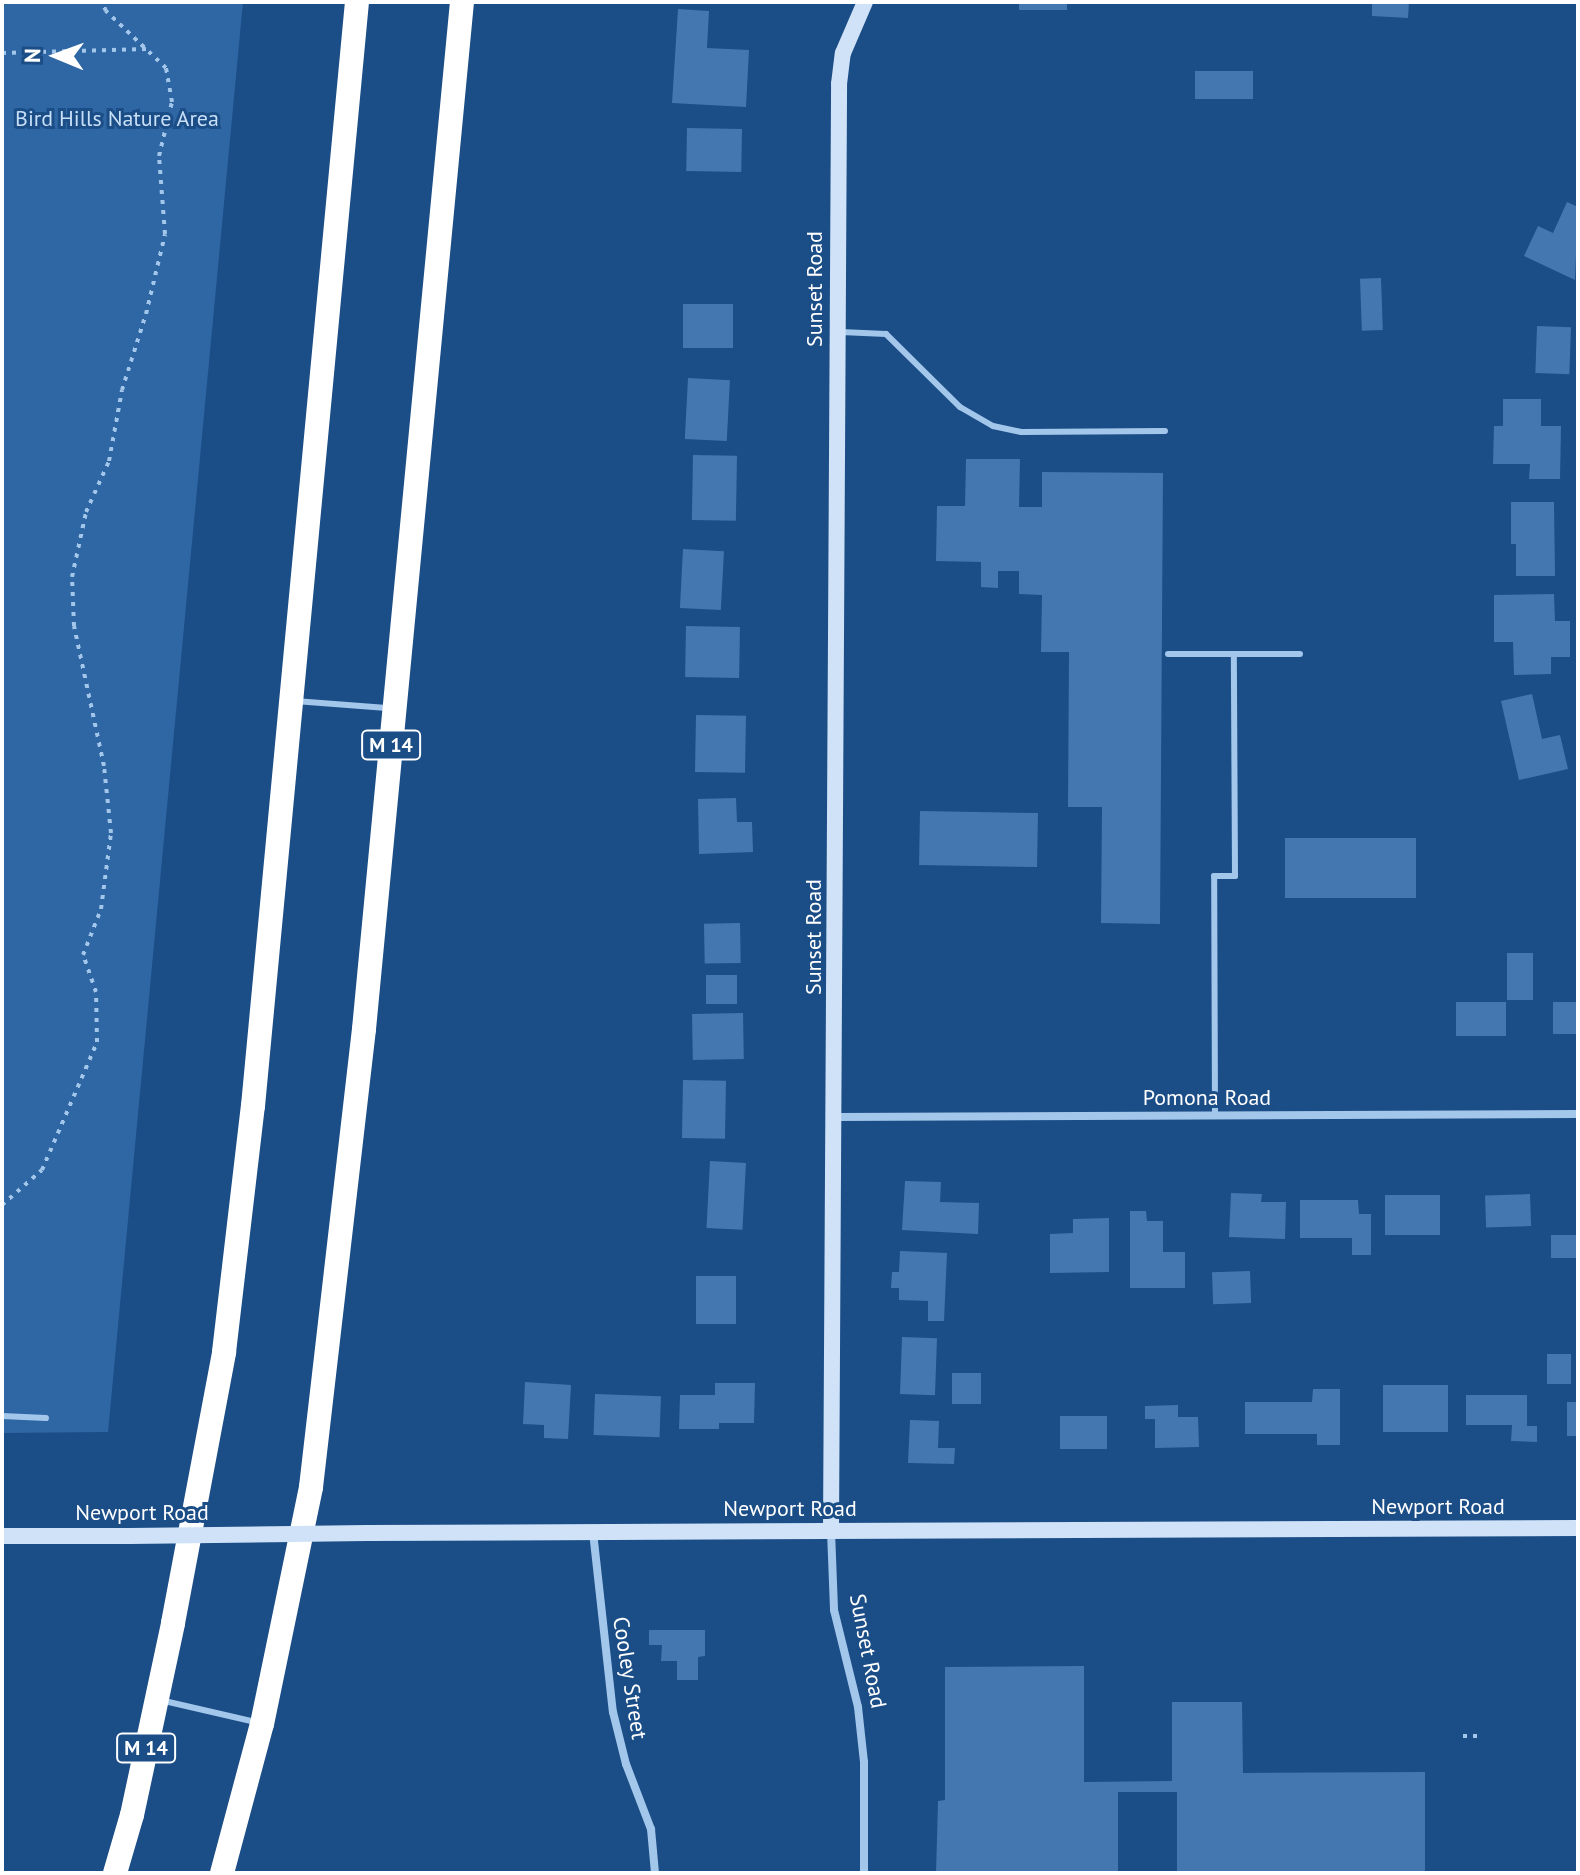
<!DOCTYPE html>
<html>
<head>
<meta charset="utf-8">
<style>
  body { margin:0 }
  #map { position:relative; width:1580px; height:1875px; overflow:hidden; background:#1b4d86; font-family:"PT Sans",sans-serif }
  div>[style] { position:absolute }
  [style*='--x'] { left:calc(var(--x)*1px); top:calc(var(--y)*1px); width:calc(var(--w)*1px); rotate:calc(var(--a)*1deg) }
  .green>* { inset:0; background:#2f67a4 }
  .building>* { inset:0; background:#4477af; transform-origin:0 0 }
  .path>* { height:4px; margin-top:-2px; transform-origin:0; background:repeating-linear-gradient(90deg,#a3c6eb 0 4px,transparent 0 10px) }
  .lane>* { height:6px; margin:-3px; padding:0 3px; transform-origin:3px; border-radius:3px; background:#a3c6eb }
  .street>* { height:8px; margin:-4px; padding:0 4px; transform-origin:4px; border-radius:4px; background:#a3c6eb }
  .secondary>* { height:16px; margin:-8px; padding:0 8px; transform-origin:8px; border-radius:8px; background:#cfe2f8 }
  .highway>* { height:24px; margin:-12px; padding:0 12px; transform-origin:12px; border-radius:12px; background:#fff }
  .secondary-bridge>* { height:16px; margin:-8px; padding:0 8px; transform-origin:8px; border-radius:8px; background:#cfe2f8 }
  span { translate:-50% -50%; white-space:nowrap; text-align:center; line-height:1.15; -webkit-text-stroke:6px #1b4d86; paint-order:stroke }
  .shield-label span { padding:2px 6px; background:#1b4d86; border:2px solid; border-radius:6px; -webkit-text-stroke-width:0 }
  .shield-label { font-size:20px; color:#fff; font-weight:700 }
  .park-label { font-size:22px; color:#c8dff8 }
  .street-label { font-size:22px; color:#fff }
  .frame { position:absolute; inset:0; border:4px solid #fff; pointer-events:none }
  .north { position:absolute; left:16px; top:16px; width:80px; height:80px; -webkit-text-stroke:6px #1b4d86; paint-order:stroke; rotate:271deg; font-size:22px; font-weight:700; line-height:32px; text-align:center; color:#fff }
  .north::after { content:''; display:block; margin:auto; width:28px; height:36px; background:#fff; clip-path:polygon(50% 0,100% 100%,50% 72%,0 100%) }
</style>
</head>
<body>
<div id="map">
  <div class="green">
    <i style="clip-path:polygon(2px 2px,243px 2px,108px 1432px,2px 1433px)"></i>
  </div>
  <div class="building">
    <i style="left:1019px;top:2px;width:48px;height:8px"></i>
    <i style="clip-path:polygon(1372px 2px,1409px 2px,1408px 18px,1372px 16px)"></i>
    <i style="clip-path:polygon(678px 9px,709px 11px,707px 48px,749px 50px,746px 107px,672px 103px)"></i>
    <i style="left:1195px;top:71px;width:58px;height:28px"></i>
    <i style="left:687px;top:128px;width:55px;height:43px;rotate:1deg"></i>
    <i style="clip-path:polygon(1567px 202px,1578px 207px,1575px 280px,1524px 256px,1538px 226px,1553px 233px)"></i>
    <i style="left:1381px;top:278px;width:52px;height:21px;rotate:88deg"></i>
    <i style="left:683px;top:304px;width:50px;height:44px"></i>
    <i style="left:1537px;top:326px;width:34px;height:47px;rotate:2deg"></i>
    <i style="left:688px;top:378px;width:42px;height:61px;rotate:3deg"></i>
    <i style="clip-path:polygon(1503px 399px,1541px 399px,1541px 426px,1561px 426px,1560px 479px,1529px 479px,1530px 464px,1493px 464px,1494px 426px,1503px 426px)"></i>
    <i style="left:693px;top:455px;width:44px;height:65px;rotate:1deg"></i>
    <i style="clip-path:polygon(966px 459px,1020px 459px,1019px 507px,1042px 507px,1042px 472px,1163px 473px,1160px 924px,1101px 923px,1102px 807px,1068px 807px,1069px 652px,1041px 652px,1042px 595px,1019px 594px,1019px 571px,998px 571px,998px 588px,981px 587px,981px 562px,936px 561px,937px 506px,965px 506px)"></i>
    <i style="clip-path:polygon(1511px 502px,1554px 502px,1555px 576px,1516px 576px,1516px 544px,1511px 544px)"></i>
    <i style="left:683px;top:549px;width:41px;height:59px;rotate:3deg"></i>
    <i style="clip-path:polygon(1554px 594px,1555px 621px,1570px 621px,1570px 657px,1551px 657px,1551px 674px,1514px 675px,1513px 642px,1494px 642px,1494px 595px)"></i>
    <i style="left:686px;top:626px;width:54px;height:51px;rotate:1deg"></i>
    <i style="clip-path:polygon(1532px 694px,1542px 739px,1560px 735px,1568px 769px,1519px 780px,1501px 701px)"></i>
    <i style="left:696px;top:715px;width:50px;height:57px;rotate:1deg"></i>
    <i style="clip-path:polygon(736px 798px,737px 822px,752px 822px,753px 852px,699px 854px,698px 799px)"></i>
    <i style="left:920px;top:811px;width:118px;height:54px;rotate:1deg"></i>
    <i style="left:1285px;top:838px;width:131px;height:60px"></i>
    <i style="left:740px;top:923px;width:40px;height:36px;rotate:89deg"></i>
    <i style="left:1507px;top:953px;width:26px;height:47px"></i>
    <i style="left:706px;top:975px;width:31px;height:29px"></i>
    <i style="left:1456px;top:1002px;width:50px;height:34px"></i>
    <i style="left:1553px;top:1002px;width:25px;height:32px"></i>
    <i style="left:743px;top:1013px;width:46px;height:51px;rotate:89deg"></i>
    <i style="left:683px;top:1080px;width:43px;height:58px;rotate:1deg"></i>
    <i style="left:710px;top:1161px;width:36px;height:67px;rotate:3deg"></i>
    <i style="clip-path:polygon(905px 1181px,941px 1182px,940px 1202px,979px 1203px,978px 1234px,902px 1230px)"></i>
    <i style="clip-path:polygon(1231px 1193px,1262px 1194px,1261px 1202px,1286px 1202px,1285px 1239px,1229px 1237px)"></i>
    <i style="left:1530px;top:1194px;width:32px;height:45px;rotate:88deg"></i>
    <i style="left:1385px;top:1195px;width:55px;height:40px"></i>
    <i style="clip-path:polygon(1300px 1200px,1358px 1200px,1359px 1214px,1371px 1214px,1371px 1255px,1352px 1255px,1352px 1238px,1300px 1238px)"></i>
    <i style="clip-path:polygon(1130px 1211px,1146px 1211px,1147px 1221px,1163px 1221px,1163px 1252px,1185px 1252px,1185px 1288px,1130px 1288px)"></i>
    <i style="clip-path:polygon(1109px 1218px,1109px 1272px,1050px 1273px,1050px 1234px,1073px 1233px,1073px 1219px)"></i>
    <i style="left:1551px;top:1235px;width:25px;height:23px"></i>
    <i style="clip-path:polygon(900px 1251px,947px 1253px,944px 1321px,928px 1321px,928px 1301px,899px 1300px,899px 1288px,891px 1288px,892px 1272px,899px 1272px)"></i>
    <i style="left:1250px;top:1271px;width:32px;height:38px;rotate:88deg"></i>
    <i style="left:696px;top:1276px;width:40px;height:48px"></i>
    <i style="left:902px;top:1337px;width:35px;height:57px;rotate:2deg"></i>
    <i style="left:1547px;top:1354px;width:24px;height:30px"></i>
    <i style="left:981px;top:1373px;width:31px;height:29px;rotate:90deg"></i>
    <i style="clip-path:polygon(525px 1382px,571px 1385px,568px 1439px,544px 1438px,544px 1425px,523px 1424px)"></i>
    <i style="clip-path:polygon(715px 1383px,755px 1383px,754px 1423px,719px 1423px,719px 1429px,679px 1429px,680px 1395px,715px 1395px)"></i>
    <i style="left:1383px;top:1385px;width:65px;height:47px"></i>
    <i style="clip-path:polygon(1313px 1389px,1340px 1389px,1340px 1445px,1317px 1445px,1317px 1434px,1245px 1434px,1245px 1402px,1312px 1402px)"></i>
    <i style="left:595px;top:1394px;width:66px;height:41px;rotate:2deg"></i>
    <i style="clip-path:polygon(1466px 1395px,1527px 1395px,1527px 1426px,1537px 1426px,1537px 1442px,1511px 1441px,1512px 1425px,1466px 1425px)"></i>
    <i style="left:1567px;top:1402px;width:11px;height:34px"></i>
    <i style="clip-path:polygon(1178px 1405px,1178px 1417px,1198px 1417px,1199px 1447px,1155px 1448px,1155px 1419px,1145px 1419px,1145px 1406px)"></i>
    <i style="left:1060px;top:1416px;width:47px;height:33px"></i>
    <i style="clip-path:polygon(910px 1420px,939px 1421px,938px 1448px,955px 1448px,954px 1464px,908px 1463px)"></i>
    <i style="clip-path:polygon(649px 1630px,705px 1630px,705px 1656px,698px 1657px,698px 1680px,677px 1680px,677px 1661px,661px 1661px,662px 1645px,649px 1645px)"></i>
    <i style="clip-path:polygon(1084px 1666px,1084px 1782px,1172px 1781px,1172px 1702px,1242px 1702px,1243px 1773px,1425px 1772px,1425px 1873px,1177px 1873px,1177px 1792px,1118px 1792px,1118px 1873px,936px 1873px,938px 1801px,945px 1800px,945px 1667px)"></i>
  </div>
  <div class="path">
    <i style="--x:2;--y:53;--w:145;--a:-1.6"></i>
    <i style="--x:2;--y:1205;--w:53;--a:-41.2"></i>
    <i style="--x:42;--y:1170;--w:139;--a:-66.7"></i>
    <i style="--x:97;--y:1042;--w:50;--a:-91.1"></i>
    <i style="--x:96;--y:992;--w:39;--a:-109"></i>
    <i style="--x:83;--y:955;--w:49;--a:-68.6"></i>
    <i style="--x:101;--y:909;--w:77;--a:-82.5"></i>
    <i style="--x:111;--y:833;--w:67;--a:-96"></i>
    <i style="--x:104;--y:766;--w:143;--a:-102.1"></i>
    <i style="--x:74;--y:626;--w:49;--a:-92.3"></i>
    <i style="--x:72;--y:577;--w:66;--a:-77.8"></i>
    <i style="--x:86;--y:512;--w:56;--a:-65.7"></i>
    <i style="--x:109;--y:461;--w:72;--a:-79.6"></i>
    <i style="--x:122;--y:390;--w:80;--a:-72.5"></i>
    <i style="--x:146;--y:314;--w:82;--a:-76.6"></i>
    <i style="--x:165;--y:234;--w:78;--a:-94.4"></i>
    <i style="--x:159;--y:156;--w:56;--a:-76.5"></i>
    <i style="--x:172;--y:102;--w:35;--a:-100"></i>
    <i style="--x:166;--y:68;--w:83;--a:-136.5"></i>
    <i style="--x:106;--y:11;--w:10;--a:-114"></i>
    <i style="--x:1463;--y:1736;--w:19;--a:0"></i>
  </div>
  <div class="lane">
    <i style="--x:841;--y:332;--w:45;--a:2.5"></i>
    <i style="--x:886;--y:334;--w:104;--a:44.6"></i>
    <i style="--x:960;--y:407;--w:38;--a:30"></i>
    <i style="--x:993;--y:426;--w:29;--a:12"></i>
    <i style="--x:1021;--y:432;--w:144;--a:-0.4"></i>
    <i style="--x:1168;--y:654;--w:66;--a:0"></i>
    <i style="--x:295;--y:701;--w:92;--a:4.4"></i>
    <i style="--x:1215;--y:1116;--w:240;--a:-90.2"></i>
    <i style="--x:1214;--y:876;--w:21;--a:0"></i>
    <i style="--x:1235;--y:876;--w:222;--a:-90.3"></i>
    <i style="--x:1234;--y:654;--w:66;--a:0"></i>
    <i style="--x:2;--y:1416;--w:44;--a:2.6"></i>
    <i style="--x:160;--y:1700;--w:98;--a:13"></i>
  </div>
  <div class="street">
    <i style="--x:836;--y:1117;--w:742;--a:-0.23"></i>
    <i style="--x:831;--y:1531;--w:79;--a:87.8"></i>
    <i style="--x:834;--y:1610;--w:100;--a:76.1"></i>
    <i style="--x:858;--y:1707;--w:55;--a:83.8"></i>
    <i style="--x:864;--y:1762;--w:111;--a:90"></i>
    <i style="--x:593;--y:1532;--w:181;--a:83.7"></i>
    <i style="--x:613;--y:1712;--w:54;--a:76"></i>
    <i style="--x:626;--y:1764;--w:70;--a:69"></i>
    <i style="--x:651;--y:1829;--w:44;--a:84.8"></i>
  </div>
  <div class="secondary">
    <i style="--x:831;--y:1531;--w:1447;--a:-89.68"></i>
    <i style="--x:839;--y:84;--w:31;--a:-83"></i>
    <i style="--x:843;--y:53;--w:56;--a:-66.7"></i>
    <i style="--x:367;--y:1533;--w:1211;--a:-0.24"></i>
    <i style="--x:2;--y:1536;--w:128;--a:0"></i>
  </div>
  <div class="highway">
    <i style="--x:115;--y:1873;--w:60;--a:-73.7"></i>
    <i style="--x:132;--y:1815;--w:196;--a:-77.9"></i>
    <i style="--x:173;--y:1623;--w:276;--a:-79.3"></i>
    <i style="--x:224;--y:1352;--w:248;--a:-83.3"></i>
    <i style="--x:253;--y:1106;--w:1109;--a:-84.62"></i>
    <i style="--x:222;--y:1873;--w:154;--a:-75"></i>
    <i style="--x:262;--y:1724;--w:242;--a:-78.3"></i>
    <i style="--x:311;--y:1487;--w:461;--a:-83.4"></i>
    <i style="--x:364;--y:1029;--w:1032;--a:-84.55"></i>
  </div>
  <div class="secondary-bridge">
    <i style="--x:130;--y:1536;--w:237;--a:-0.7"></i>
  </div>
  <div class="shield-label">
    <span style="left:391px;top:745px">M 14</span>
    <span style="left:146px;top:1748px">M 14</span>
  </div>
  <div class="park-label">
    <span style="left:117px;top:119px">Bird Hills Nature Area</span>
  </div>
  <div class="street-label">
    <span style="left:815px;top:289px;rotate:-90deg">Sunset Road</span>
    <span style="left:814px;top:937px;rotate:-90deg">Sunset Road</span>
    <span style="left:1207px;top:1098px">Pomona Road</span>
    <span style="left:1438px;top:1507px">Newport Road</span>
    <span style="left:790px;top:1509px">Newport Road</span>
    <span style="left:142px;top:1513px">Newport Road</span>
    <span style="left:868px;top:1651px;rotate:79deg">Sunset Road</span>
    <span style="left:630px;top:1678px;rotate:81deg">Cooley Street</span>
  </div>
  <div class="frame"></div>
  <div class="north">N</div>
</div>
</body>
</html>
